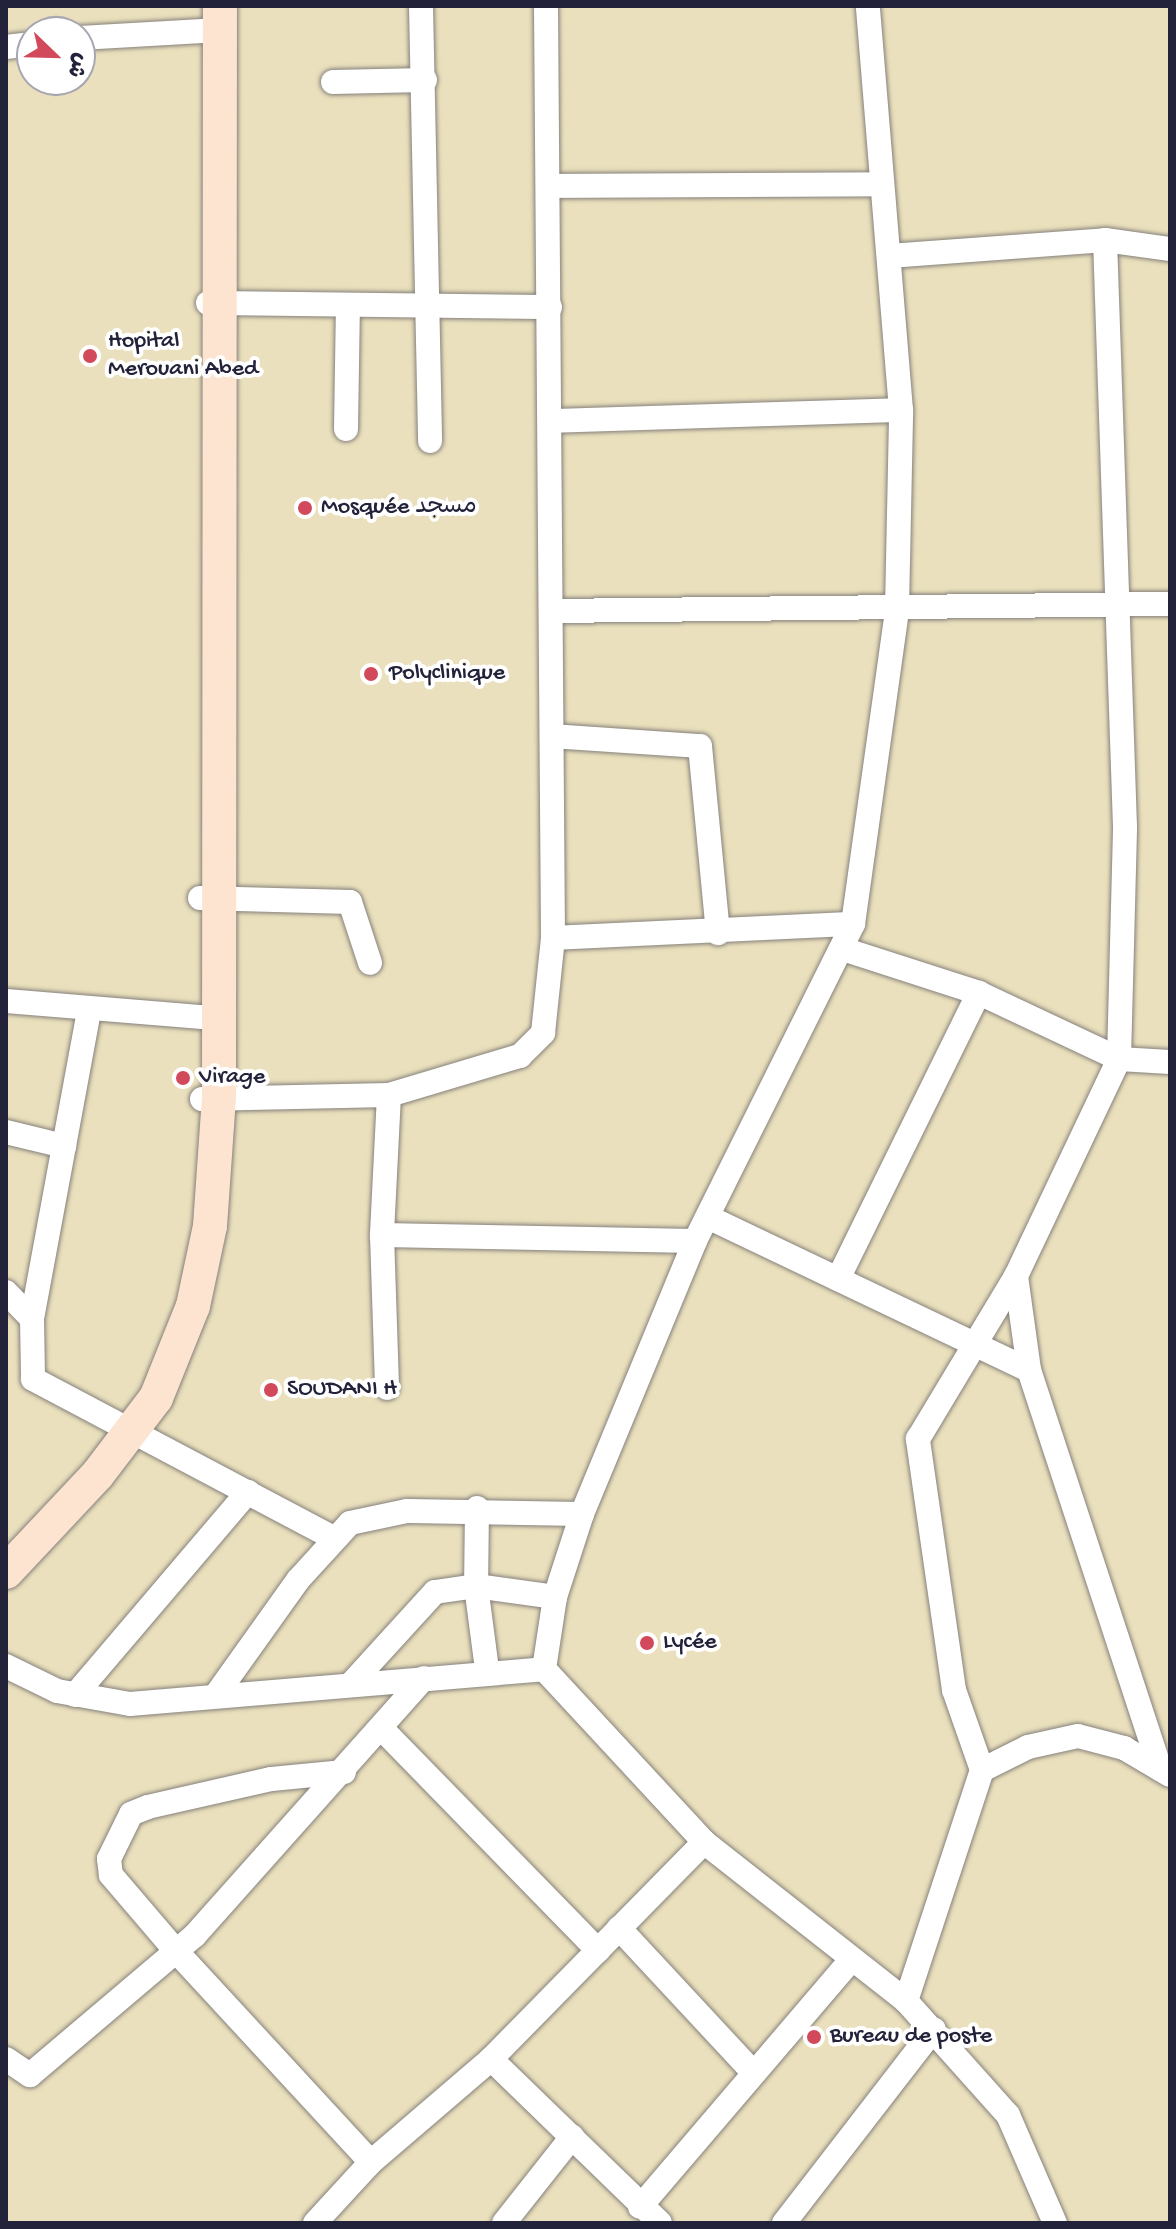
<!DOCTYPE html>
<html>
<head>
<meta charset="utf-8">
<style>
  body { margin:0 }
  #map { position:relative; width:1176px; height:2229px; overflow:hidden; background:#eae0bd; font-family:"Gochi Hand","Playpen Sans Arabic",sans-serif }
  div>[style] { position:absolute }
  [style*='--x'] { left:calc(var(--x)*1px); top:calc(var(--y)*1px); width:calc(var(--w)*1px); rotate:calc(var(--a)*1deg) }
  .roads { filter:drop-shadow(0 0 2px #86817c) drop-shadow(0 0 2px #86817c) }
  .street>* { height:24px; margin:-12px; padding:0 12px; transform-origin:12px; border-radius:12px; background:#fff }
  .secondary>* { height:34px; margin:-17px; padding:0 17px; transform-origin:17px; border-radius:17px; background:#fde4d1 }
  .dots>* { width:22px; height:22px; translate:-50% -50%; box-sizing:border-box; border:4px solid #fff; border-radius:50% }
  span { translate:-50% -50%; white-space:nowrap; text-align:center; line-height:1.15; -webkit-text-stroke:8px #fff; paint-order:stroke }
  .poi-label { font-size:24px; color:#22223b }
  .left { translate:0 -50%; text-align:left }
  .frame { position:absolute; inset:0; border:8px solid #22223b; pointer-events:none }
  .north { position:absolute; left:16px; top:16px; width:80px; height:80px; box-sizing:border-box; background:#fff; border:2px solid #a7a7b1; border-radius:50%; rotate:113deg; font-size:22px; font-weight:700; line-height:32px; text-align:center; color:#22223b }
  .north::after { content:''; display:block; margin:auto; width:28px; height:36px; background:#d1495b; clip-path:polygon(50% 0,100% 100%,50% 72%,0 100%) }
</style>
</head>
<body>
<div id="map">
  <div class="roads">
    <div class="street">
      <i style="--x:421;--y:6;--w:435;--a:88.8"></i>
      <i style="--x:80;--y:38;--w:140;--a:-3.3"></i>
      <i style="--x:6;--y:47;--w:26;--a:-7"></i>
      <i style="--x:333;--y:82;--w:92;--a:-1.2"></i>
      <i style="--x:548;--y:186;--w:334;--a:-0.3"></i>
      <i style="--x:889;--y:256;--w:217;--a:-4.2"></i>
      <i style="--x:1105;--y:240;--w:66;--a:7.9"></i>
      <i style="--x:208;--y:303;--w:342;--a:0.7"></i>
      <i style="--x:551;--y:421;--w:350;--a:-1.8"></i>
      <i style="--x:346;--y:429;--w:121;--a:-89.1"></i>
      <i style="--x:551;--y:611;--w:619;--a:-0.65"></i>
      <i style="--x:552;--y:736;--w:148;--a:3.9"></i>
      <i style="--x:700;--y:746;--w:188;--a:84.5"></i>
      <i style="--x:200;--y:898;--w:150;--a:1.5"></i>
      <i style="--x:350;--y:902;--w:64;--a:71.8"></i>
      <i style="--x:553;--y:938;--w:300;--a:-2.7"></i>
      <i style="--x:846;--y:950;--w:140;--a:17.9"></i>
      <i style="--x:979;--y:993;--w:155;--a:25.2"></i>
      <i style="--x:1119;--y:1059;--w:51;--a:3.4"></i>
      <i style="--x:6;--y:1001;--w:197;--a:4.7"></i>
      <i style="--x:89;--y:1011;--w:313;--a:100.5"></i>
      <i style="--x:32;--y:1319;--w:60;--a:89"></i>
      <i style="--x:33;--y:1379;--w:340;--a:27.9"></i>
      <i style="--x:389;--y:1095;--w:140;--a:92.9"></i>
      <i style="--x:382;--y:1235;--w:313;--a:1.1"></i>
      <i style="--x:202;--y:1099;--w:187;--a:-1.2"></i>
      <i style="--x:389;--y:1095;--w:137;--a:-16.6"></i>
      <i style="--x:520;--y:1056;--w:33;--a:-45"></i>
      <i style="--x:543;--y:1033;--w:96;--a:-84"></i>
      <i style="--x:553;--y:938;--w:932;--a:-90.43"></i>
      <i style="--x:6;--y:1132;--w:60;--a:13.6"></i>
      <i style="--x:710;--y:1218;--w:353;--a:25.5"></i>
      <i style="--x:1029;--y:1370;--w:420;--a:71.8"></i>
      <i style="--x:382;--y:1235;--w:153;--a:88.1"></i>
      <i style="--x:1016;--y:1276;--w:95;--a:82.1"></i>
      <i style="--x:838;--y:1279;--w:319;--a:-63.8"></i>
      <i style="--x:6;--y:1292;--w:37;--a:46"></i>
      <i style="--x:477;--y:1508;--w:78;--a:90.7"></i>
      <i style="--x:476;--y:1586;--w:85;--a:82.5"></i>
      <i style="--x:6;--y:1666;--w:57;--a:26.1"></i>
      <i style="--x:57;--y:1691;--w:74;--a:10.1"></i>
      <i style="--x:130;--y:1704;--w:415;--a:-4.8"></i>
      <i style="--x:544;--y:1669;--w:236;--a:47.2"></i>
      <i style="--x:704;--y:1842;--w:257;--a:38.2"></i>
      <i style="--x:906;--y:2001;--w:243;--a:-71.8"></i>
      <i style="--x:982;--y:1770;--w:51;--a:-26.6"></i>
      <i style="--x:1028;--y:1747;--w:51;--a:-12.4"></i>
      <i style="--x:1078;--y:1736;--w:48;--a:14.6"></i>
      <i style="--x:1124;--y:1748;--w:53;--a:30.4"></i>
      <i style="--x:544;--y:1669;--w:73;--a:-81.3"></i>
      <i style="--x:555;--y:1597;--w:87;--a:-72"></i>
      <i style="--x:582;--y:1514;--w:295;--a:-67.5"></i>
      <i style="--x:695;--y:1241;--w:354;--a:-63.5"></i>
      <i style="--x:853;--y:924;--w:318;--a:-82"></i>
      <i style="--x:897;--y:609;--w:199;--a:-88.8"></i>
      <i style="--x:901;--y:410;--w:405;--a:-94.7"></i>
      <i style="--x:350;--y:1685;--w:126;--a:-47.6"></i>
      <i style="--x:435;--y:1592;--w:41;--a:-8.3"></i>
      <i style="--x:476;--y:1586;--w:80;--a:7.9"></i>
      <i style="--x:75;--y:1695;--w:267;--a:-49.6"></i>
      <i style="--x:216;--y:1695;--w:141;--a:-54.5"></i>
      <i style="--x:298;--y:1580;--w:77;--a:-47.6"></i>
      <i style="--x:350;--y:1523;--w:58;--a:-11.9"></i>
      <i style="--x:407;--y:1511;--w:175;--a:1"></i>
      <i style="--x:383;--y:1730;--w:308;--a:45.7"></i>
      <i style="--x:982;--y:1770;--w:85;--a:-109.3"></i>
      <i style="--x:954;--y:1690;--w:254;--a:-98.2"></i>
      <i style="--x:918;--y:1439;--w:190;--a:-59"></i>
      <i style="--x:1016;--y:1276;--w:240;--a:-64.6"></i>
      <i style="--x:1119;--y:1059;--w:232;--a:-88.5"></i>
      <i style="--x:1125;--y:827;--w:587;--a:-91.95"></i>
      <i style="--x:344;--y:1772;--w:73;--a:174.5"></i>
      <i style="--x:271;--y:1779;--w:126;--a:167.2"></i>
      <i style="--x:148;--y:1807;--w:18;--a:158"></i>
      <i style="--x:131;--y:1814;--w:50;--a:116.1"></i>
      <i style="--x:109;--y:1859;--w:16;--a:83"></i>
      <i style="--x:111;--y:1875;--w:100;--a:49.5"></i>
      <i style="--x:176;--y:1951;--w:287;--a:47.3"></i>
      <i style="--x:619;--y:1928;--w:197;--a:47.1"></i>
      <i style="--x:906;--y:2001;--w:153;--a:48.2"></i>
      <i style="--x:1008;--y:2115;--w:118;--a:66.5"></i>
      <i style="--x:6;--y:2059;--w:29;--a:34"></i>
      <i style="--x:30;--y:2075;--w:216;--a:-40.3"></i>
      <i style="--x:195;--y:1935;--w:344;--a:-48.3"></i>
      <i style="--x:491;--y:2059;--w:235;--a:44.1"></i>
      <i style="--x:640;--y:2207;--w:325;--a:-49.5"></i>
      <i style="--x:315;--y:2223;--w:83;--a:-47.4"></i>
      <i style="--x:371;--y:2162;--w:158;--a:-40.6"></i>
      <i style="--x:491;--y:2059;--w:304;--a:-45.5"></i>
      <i style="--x:504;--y:2223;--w:110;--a:-51.7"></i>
      <i style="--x:784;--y:2223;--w:245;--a:-52.3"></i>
    </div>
    <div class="secondary">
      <i style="--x:6;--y:1572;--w:134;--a:-46.8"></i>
      <i style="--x:98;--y:1474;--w:96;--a:-52.7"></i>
      <i style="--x:156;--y:1398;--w:99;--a:-68.1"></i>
      <i style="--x:193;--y:1306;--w:82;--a:-78"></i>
      <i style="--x:210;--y:1226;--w:128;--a:-86"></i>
      <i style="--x:219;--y:1098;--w:1092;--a:-89.95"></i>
    </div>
  </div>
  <div class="dots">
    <i style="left:90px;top:356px;background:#d1495b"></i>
    <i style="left:305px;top:508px;background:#d1495b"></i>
    <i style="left:371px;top:674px;background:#d1495b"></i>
    <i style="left:183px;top:1078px;background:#d1495b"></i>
    <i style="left:271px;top:1390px;background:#d1495b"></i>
    <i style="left:647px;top:1643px;background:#d1495b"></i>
    <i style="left:814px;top:2037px;background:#d1495b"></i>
  </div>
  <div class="poi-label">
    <span class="left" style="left:108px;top:356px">Hopital<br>Merouani Abed</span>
    <span class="left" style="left:321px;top:508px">Mosquée مسجد</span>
    <span class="left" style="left:389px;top:674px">Polyclinique</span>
    <span class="left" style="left:199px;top:1078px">Virage</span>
    <span class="left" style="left:287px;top:1390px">SOUDANI H</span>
    <span class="left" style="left:663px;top:1643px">Lycée</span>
    <span class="left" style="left:830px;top:2037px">Bureau de poste</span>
  </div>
  <div class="frame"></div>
  <div class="north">ش</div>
</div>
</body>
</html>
